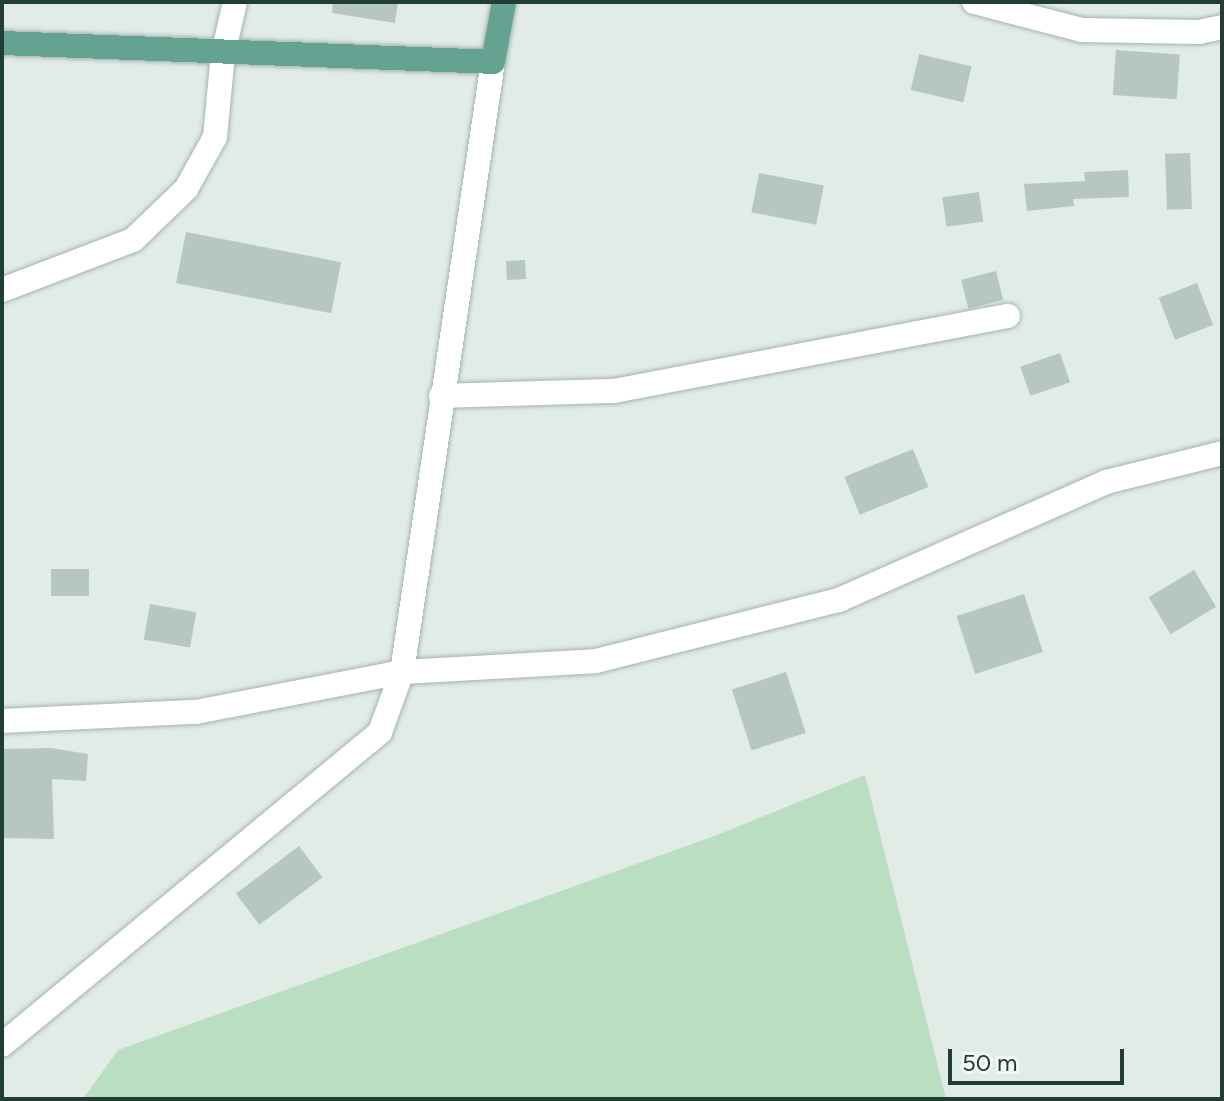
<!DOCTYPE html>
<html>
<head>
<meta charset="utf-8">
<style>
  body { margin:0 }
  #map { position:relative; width:1224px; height:1101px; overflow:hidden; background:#e1ece7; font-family:Figtree,sans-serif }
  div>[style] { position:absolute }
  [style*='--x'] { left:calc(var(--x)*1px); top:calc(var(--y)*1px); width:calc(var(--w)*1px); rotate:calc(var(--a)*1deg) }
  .green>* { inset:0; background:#b9dec2 }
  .building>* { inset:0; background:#b6c7c0; transform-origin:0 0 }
  .roads { filter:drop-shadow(0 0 2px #a4b4ae) drop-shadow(0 0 2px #a4b4ae) }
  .street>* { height:24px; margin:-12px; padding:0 12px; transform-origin:12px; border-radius:12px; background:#fff }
  .secondary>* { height:24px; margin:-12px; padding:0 12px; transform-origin:12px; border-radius:12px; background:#fff }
  .primary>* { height:24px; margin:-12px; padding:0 12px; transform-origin:12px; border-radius:12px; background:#64a291 }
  span { translate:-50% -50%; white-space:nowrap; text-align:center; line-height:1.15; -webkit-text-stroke:6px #f2f8f5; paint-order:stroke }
  .frame { position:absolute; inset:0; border:4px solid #213d35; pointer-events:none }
  .scale { position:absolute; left:948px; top:1049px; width:176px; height:36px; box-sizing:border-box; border:4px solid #213d35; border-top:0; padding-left:10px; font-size:24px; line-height:28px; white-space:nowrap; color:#213d35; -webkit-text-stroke:6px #f2f8f5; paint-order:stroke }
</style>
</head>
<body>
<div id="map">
  <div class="green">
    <i style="clip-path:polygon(865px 775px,946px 1099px,83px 1099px,118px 1050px,717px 835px)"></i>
  </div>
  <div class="building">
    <i style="clip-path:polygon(333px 2px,398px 2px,395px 23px,332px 13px)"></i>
    <i style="left:1116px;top:50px;width:64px;height:45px;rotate:4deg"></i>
    <i style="left:919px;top:54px;width:54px;height:37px;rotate:13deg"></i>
    <i style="left:1190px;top:153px;width:56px;height:25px;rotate:88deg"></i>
    <i style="clip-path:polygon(1128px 170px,1129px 197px,1073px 199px,1074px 206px,1027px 211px,1024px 184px,1085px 181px,1084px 172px)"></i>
    <i style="left:759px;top:173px;width:66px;height:40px;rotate:11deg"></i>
    <i style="left:979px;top:192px;width:30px;height:37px;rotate:82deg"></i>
    <i style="left:186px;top:232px;width:158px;height:52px;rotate:11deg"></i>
    <i style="left:525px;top:260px;width:19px;height:19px;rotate:87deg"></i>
    <i style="left:996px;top:271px;width:30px;height:36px;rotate:76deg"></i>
    <i style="left:1197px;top:283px;width:45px;height:41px;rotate:69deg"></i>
    <i style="left:1060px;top:353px;width:31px;height:42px;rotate:71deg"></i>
    <i style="left:913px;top:449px;width:41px;height:74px;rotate:68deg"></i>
    <i style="left:51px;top:569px;width:38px;height:27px"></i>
    <i style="left:1194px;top:570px;width:43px;height:53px;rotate:59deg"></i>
    <i style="left:1024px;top:594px;width:61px;height:71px;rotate:72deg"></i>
    <i style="left:150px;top:604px;width:47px;height:36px;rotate:10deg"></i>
    <i style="left:786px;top:672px;width:64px;height:57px;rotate:72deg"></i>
    <i style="clip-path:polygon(51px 748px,88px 754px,86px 781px,52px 779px,54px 839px,2px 838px,2px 749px)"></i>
    <i style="left:299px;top:846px;width:39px;height:79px;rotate:53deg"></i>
  </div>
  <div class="roads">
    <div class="street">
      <i style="--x:2;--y:290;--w:140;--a:-20.9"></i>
      <i style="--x:133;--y:240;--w:74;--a:-43.9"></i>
      <i style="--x:186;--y:189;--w:60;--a:-60.9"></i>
      <i style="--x:215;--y:137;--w:83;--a:-84.5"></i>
      <i style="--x:223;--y:54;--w:53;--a:-77"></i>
      <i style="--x:441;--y:396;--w:173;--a:-1.7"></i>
      <i style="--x:614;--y:391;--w:401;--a:-10.8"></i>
      <i style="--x:2;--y:721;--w:194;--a:-2.7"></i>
      <i style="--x:196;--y:712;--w:210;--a:-11"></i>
      <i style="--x:402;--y:672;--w:194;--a:-3.2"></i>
      <i style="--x:596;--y:661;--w:251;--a:-14.1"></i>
      <i style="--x:839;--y:600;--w:292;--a:-23.8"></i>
      <i style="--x:1106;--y:482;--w:120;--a:-14"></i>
      <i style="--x:2;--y:1045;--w:491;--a:-39.6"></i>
      <i style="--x:380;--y:732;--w:64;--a:-69.9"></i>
      <i style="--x:402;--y:672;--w:617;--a:-81.52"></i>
    </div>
    <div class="secondary">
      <i style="--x:974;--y:2;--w:112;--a:14.5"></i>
      <i style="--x:1082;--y:30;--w:117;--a:1"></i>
      <i style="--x:1199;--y:32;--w:24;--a:-12"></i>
    </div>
    <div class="primary">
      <i style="--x:2;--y:43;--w:491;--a:2.2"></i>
      <i style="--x:493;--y:62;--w:61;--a:-79.6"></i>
    </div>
  </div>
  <div class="frame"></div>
  <div class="scale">50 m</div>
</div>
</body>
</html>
